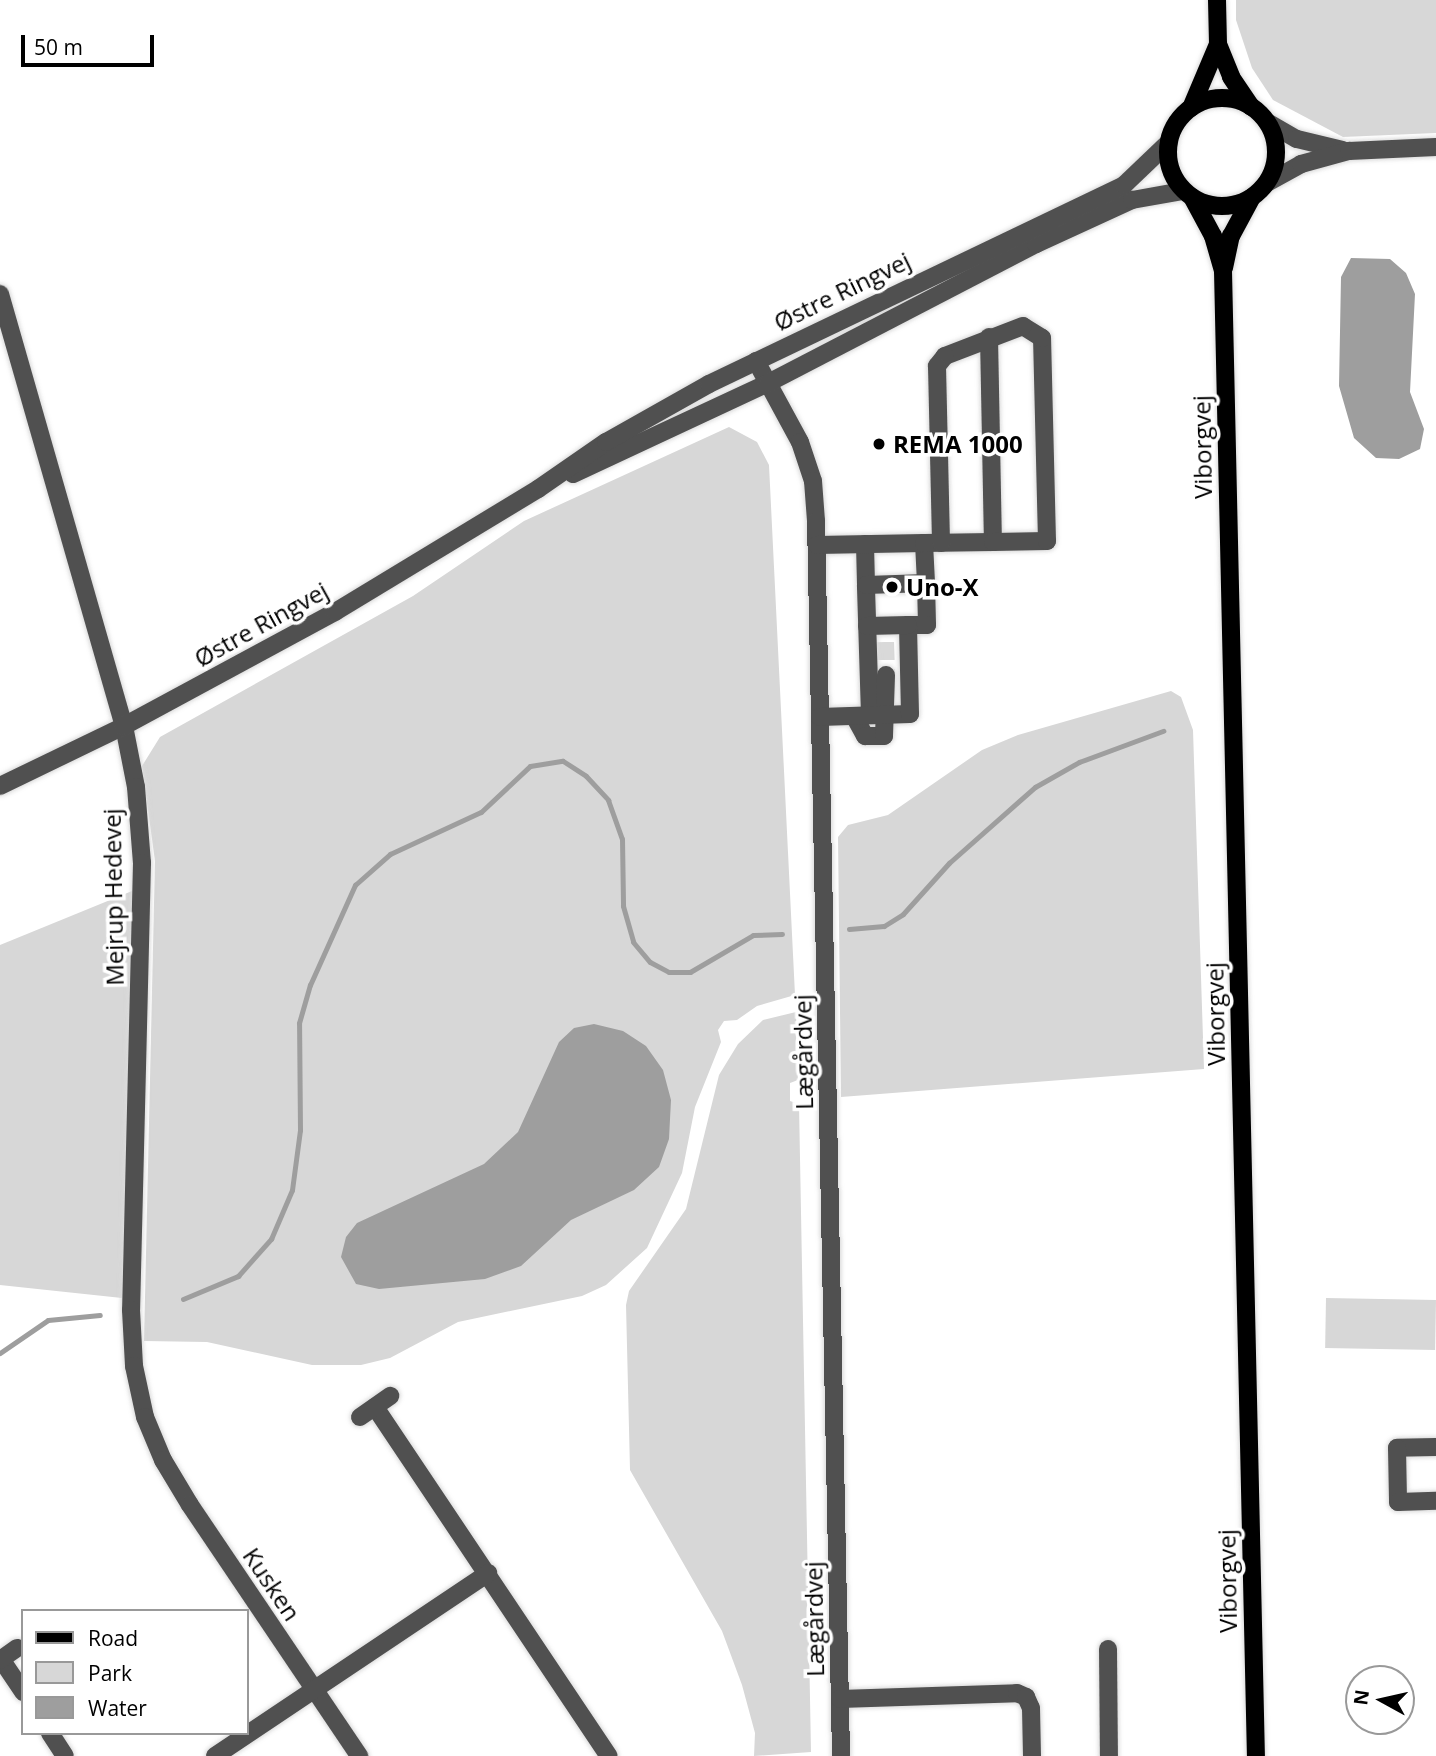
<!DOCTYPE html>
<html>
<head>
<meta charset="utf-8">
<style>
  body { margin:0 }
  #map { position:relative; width:1436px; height:1756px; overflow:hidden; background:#fff; font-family:"Open Sans",sans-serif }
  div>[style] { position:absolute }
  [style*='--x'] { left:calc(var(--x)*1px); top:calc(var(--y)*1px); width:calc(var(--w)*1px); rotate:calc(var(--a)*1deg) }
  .green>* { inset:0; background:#d7d7d7; transform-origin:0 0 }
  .water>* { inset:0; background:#9e9e9e }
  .stream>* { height:5px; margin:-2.5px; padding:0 2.5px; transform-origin:2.5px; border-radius:2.5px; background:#9e9e9e }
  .minor-tunnel>* { height:18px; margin-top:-9px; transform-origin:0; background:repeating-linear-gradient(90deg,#d9d9d9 0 18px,transparent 0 27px) }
  .roads { filter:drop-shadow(0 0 2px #dbdbdb) drop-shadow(0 0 2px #dbdbdb) }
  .minor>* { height:18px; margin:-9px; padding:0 9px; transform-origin:9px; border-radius:9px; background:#505050 }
  .major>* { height:18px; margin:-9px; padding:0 9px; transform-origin:9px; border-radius:9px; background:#000 }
  .major>.ring { margin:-9px; padding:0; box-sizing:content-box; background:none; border:18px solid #000; border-radius:50% }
  .dots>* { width:19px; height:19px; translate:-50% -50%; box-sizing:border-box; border:4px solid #fff; border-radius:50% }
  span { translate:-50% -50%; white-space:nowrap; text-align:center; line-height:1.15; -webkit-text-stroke:7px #fff; paint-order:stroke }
  .street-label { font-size:24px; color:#000 }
  .poi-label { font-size:24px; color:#000; font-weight:700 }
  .left { translate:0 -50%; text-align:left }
  .legend { position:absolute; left:21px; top:1609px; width:228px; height:126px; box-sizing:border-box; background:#fff; border:2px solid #999; margin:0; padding:9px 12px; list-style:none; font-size:21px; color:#000 }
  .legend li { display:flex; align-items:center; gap:14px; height:35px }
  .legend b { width:35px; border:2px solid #999 }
  .north { position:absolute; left:1345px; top:1665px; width:70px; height:70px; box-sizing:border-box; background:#fff; border:2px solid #999; border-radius:50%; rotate:278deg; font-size:19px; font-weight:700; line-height:28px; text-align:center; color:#000 }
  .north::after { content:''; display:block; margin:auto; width:24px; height:32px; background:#000; clip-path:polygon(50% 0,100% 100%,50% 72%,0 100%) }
  .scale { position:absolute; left:21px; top:35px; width:133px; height:32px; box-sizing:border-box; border:4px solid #000; border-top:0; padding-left:9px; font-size:21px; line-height:24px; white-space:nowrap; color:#000; -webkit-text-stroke:5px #fff; paint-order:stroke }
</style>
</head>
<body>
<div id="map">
  <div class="green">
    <i style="clip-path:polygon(1236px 0,1436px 0,1436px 133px,1343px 137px,1273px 100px,1252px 68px,1236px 20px)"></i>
    <i style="clip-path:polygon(729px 427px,757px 442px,769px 465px,795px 995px,757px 1006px,737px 1020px,724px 1021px,718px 1030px,721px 1042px,695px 1107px,682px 1173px,647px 1248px,606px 1285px,582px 1296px,458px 1322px,390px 1358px,361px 1365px,312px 1365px,207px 1342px,144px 1341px,155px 861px,142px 766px,160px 737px,413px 596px,524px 521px)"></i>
    <i style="clip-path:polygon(1171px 691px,1181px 697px,1193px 730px,1204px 1069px,841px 1097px,838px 837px,848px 825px,888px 815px,982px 750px,1018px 735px)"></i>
    <i style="clip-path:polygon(137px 889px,122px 1298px,0 1285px,0 945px)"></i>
    <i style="clip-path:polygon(796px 1012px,798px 1080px,790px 1083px,790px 1101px,799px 1104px,811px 1752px,754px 1756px,755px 1733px,742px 1685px,722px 1631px,630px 1470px,626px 1305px,629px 1291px,686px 1209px,719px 1075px,738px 1044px,763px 1020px)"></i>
    <i style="left:1326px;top:1298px;width:110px;height:50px;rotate:1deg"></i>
  </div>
  <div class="water">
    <i style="clip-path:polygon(1351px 258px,1390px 259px,1406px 273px,1415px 294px,1410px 392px,1424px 429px,1420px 449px,1399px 459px,1376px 458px,1354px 438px,1339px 386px,1341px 277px)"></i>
    <i style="clip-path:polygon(594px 1024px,623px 1031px,646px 1046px,663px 1070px,671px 1100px,669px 1139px,659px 1167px,634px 1190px,571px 1220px,521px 1266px,485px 1279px,379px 1289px,356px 1284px,341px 1257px,346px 1237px,357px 1223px,484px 1164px,518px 1132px,559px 1042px,574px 1028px)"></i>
  </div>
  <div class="stream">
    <i style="--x:849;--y:929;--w:35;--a:-5"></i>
    <i style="--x:884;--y:926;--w:22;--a:-32"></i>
    <i style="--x:903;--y:914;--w:69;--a:-48"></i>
    <i style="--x:949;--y:863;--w:115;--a:-41.5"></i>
    <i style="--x:1035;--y:787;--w:51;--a:-29.6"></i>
    <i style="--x:1079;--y:762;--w:90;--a:-20.3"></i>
    <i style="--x:183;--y:1299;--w:60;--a:-22.7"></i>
    <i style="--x:238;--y:1276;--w:50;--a:-48.3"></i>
    <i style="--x:271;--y:1239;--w:53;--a:-66.8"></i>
    <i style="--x:292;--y:1190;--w:61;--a:-82.4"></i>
    <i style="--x:300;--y:1130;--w:107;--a:-90.5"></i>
    <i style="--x:299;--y:1023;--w:40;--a:-74"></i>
    <i style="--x:310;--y:985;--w:110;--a:-65.8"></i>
    <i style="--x:355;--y:885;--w:47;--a:-41.5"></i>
    <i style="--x:390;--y:854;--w:100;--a:-24.8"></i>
    <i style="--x:481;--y:812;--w:67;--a:-43.2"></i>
    <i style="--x:530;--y:766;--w:33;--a:-9"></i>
    <i style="--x:563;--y:761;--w:27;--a:33"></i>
    <i style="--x:586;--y:776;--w:33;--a:47"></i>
    <i style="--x:608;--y:800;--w:41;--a:70.3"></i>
    <i style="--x:622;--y:839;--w:67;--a:89.1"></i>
    <i style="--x:623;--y:906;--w:37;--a:74"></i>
    <i style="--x:633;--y:942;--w:26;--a:50"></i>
    <i style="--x:650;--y:962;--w:21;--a:28"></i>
    <i style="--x:669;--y:972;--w:21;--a:0"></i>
    <i style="--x:690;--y:972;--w:73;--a:-30.4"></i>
    <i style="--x:753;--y:935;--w:29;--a:-2"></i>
    <i style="--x:0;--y:1353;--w:58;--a:-34.5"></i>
    <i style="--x:48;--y:1320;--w:52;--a:-5.5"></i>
  </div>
  <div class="minor-tunnel">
    <i style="--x:885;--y:642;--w:33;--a:88"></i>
  </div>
  <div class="roads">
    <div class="minor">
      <i style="--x:1267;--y:122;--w:34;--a:30"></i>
      <i style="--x:1297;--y:139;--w:47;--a:13.4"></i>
      <i style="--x:1267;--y:183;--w:39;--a:-29"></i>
      <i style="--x:1301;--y:164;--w:50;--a:-15.2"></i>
      <i style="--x:1349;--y:151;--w:87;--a:-2.6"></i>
      <i style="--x:0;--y:294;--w:449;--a:74"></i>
      <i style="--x:124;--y:726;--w:62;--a:78.9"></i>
      <i style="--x:136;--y:787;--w:76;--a:85.5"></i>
      <i style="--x:142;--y:863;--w:447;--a:91.4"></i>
      <i style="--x:131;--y:1310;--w:56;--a:86.9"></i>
      <i style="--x:134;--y:1366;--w:52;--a:77.8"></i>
      <i style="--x:145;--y:1417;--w:47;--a:67.3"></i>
      <i style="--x:163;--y:1460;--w:52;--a:59"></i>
      <i style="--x:190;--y:1505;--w:303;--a:56"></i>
      <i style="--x:989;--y:337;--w:205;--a:88.9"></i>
      <i style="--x:756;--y:361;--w:92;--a:61.5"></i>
      <i style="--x:800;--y:442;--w:41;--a:71.6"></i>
      <i style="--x:813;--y:481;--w:40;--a:85.7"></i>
      <i style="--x:816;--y:521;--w:1235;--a:88.84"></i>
      <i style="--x:573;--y:474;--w:215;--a:-25"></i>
      <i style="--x:768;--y:383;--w:302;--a:-27.4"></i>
      <i style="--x:1036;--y:244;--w:106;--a:-24.6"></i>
      <i style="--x:1132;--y:200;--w:52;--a:-10"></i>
      <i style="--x:924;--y:543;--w:40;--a:87.1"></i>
      <i style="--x:865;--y:544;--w:41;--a:88.6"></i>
      <i style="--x:817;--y:545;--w:107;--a:-1.1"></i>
      <i style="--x:924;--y:543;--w:69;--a:-0.8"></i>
      <i style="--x:993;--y:542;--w:54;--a:-1.1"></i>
      <i style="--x:1047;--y:541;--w:203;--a:-91.4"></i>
      <i style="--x:1042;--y:338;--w:22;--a:-148"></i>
      <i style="--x:1023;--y:326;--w:84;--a:159"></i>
      <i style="--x:945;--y:356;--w:13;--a:129"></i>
      <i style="--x:937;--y:366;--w:177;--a:88.7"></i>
      <i style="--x:870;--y:715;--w:130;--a:-91.8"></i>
      <i style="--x:866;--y:585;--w:60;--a:-1.9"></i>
      <i style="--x:926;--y:583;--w:42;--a:88.6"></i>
      <i style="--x:927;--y:625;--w:19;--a:180"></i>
      <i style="--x:854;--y:716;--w:23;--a:61"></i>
      <i style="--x:865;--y:736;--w:19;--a:0"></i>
      <i style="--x:884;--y:736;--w:61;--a:-88.1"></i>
      <i style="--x:820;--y:717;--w:90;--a:-1.9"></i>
      <i style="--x:910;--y:714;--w:89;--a:-91.3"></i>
      <i style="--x:908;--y:625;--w:41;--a:178.6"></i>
      <i style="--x:0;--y:786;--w:138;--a:-25.8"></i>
      <i style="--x:124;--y:726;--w:240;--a:-28.4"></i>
      <i style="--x:335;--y:612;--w:237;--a:-31.2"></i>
      <i style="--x:538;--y:489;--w:83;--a:-34.7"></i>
      <i style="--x:606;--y:442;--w:118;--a:-29.4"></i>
      <i style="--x:709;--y:384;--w:460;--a:-25.6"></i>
      <i style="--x:1124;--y:185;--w:62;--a:-43.7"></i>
      <i style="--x:375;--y:1407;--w:420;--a:56.2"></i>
      <i style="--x:360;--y:1417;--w:37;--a:-35"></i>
      <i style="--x:1436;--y:1447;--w:39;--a:179"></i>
      <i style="--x:1397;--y:1448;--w:54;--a:88.9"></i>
      <i style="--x:1398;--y:1502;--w:38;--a:-2"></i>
      <i style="--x:1108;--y:1649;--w:107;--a:89.5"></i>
      <i style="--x:1;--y:1659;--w:40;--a:56"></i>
      <i style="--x:0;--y:1660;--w:21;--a:-35"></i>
      <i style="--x:840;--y:1699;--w:177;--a:-1.9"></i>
      <i style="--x:1017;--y:1693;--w:10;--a:24"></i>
      <i style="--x:1026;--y:1697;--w:12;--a:66"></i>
      <i style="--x:1031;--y:1708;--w:48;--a:88.8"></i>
      <i style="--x:50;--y:1733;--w:27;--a:57"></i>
      <i style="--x:215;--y:1756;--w:329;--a:-33.8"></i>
    </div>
    <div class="major">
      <i style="--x:1217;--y:0;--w:44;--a:88.7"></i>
      <i style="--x:1218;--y:44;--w:35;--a:68"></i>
      <i style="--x:1231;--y:77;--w:36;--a:56"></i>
      <i class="ring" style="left:1168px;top:98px;width:90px;height:90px"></i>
      <i style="--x:1191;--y:108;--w:69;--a:-67.1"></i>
      <i style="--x:1192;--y:197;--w:44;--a:61.7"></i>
      <i style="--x:1213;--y:236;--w:36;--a:74"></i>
      <i style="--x:1223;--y:271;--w:1485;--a:88.73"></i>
      <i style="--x:1224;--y:268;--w:33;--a:-78"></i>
      <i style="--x:1231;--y:236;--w:44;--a:-61.7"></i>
    </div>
  </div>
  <div class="dots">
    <i style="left:879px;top:444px;background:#000"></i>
    <i style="left:892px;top:587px;background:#000"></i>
  </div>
  <div class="street-label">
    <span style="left:842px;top:291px;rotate:-26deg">Østre Ringvej</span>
    <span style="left:1202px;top:447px;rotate:-91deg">Viborgvej</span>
    <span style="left:261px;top:624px;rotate:-29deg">Østre Ringvej</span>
    <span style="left:113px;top:897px;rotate:-91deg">Mejrup Hedevej</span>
    <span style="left:1215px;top:1014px;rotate:-91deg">Viborgvej</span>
    <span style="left:803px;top:1052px;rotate:-91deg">Lægårdvej</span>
    <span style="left:1227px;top:1581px;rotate:-91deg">Viborgvej</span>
    <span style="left:272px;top:1584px;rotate:56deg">Kusken</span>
    <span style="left:814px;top:1619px;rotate:-91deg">Lægårdvej</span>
  </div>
  <div class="poi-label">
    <span class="left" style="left:893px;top:444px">REMA 1000</span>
    <span class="left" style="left:906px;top:587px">Uno-X</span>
  </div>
  <ul class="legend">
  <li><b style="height:9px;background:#000"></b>Road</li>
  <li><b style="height:19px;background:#d7d7d7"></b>Park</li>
  <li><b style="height:19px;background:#9e9e9e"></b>Water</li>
  </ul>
  <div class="north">N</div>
  <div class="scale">50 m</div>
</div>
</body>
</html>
